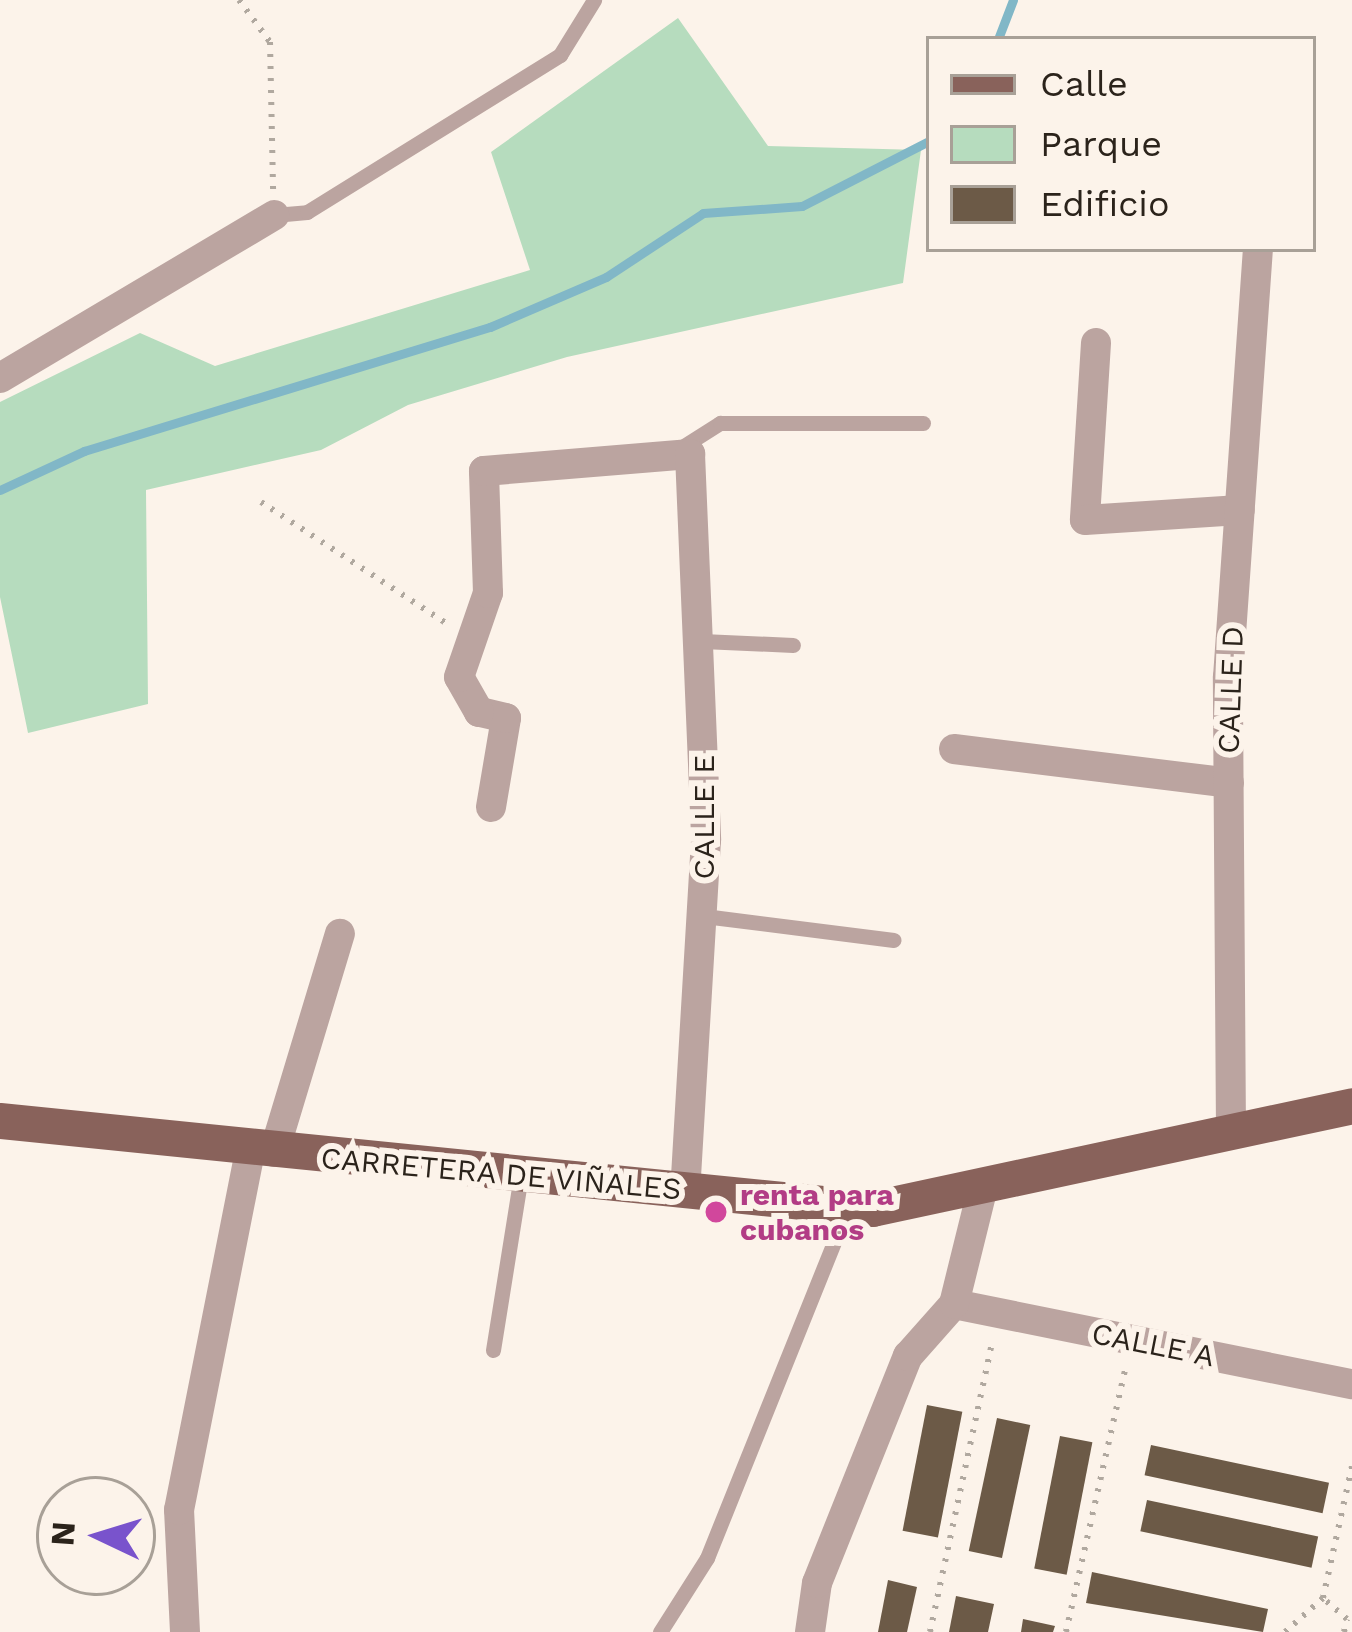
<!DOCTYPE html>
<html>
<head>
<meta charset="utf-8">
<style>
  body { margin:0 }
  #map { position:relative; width:1352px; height:1632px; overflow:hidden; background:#fcf3ea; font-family:"Work Sans",sans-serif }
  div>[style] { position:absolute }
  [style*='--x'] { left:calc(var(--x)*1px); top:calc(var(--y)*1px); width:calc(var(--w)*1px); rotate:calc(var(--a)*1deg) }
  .green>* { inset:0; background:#b6dcbe }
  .stream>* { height:9px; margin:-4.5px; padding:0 4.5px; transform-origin:4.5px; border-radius:4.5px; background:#81b7c7 }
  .building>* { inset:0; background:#6c5a47; transform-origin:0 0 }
  .path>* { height:6px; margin-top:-3px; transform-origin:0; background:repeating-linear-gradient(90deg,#b0a89f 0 3px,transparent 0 12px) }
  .lane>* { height:15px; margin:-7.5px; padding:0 7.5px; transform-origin:7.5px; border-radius:7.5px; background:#bba4a0 }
  .street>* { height:30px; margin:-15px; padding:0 15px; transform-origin:15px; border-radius:15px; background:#bba4a0 }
  .primary>* { height:36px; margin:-18px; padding:0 18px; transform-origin:18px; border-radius:18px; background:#89625b }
  .dots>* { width:33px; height:33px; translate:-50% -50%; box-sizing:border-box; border:6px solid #fcf3ea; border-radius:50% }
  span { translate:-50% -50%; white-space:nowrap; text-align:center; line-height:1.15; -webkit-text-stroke:12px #fcf3ea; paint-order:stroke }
  .street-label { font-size:30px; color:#2b231b }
  .hotel-label { font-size:30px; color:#b23c85; font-weight:700 }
  .left { translate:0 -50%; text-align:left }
  .legend { position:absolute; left:926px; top:36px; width:390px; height:216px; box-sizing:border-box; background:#fcf3ea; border:3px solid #a8a097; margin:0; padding:15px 21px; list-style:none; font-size:36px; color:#2b231b }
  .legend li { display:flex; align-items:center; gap:24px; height:60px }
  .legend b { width:60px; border:3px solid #a8a097 }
  .north { position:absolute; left:36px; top:1476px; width:120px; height:120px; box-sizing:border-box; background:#fcf3ea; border:3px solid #a8a097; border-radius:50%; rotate:274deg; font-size:33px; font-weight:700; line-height:48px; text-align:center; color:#2b231b }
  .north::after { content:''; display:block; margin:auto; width:42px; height:54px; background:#7953cc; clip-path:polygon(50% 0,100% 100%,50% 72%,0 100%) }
</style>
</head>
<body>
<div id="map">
  <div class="green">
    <i style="clip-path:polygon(678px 18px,768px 146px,921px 150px,903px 283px,567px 357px,408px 405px,321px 450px,146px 490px,148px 704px,28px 733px,0 597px,0 402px,140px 333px,215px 366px,530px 270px,491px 152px)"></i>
  </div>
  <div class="stream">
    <i style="--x:998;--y:39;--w:42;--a:-69"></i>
    <i style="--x:0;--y:490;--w:93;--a:-24.9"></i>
    <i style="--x:84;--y:451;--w:425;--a:-17"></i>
    <i style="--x:490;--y:327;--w:126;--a:-23.3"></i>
    <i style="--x:606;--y:277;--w:116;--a:-33.4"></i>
    <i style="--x:703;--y:213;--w:99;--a:-4"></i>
    <i style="--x:802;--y:206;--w:143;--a:-27.1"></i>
  </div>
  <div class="building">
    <i style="left:927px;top:1405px;width:36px;height:128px;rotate:11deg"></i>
    <i style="left:997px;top:1418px;width:34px;height:136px;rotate:12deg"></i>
    <i style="left:1060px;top:1436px;width:33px;height:135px;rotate:11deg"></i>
    <i style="left:1151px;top:1445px;width:182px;height:31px;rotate:12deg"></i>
    <i style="left:1147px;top:1500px;width:175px;height:32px;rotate:12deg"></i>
    <i style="clip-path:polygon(1092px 1572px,1268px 1609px,1263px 1632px,1086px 1603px)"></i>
    <i style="clip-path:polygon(888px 1580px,917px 1587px,907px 1632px,878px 1632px)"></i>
    <i style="clip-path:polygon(956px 1596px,994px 1604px,988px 1632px,949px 1632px)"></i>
    <i style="clip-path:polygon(1023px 1619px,1055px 1626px,1053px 1632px,1021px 1632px)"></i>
  </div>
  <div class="path">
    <i style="--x:239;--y:0;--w:52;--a:53.6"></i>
    <i style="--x:270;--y:42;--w:148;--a:88.8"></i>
    <i style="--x:261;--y:502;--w:225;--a:33.2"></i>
    <i style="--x:930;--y:1632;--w:297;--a:-77.9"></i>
    <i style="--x:1066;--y:1632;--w:273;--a:-77.3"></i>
    <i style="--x:1285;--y:1632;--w:51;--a:-41.8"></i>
    <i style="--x:1344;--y:1632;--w:13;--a:-77"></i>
    <i style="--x:1347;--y:1619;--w:32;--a:-139"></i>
    <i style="--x:1323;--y:1598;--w:135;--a:-77.6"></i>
  </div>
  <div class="lane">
    <i style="--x:274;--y:215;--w:33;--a:-5"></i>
    <i style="--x:307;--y:212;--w:298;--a:-31.8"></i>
    <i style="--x:560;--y:55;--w:65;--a:-58.3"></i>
    <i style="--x:679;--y:449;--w:49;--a:-32.4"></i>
    <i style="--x:720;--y:423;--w:203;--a:0"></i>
    <i style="--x:702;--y:641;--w:91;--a:2.5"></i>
    <i style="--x:704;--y:916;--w:191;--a:7.2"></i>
    <i style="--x:493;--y:1350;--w:176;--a:-80.9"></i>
    <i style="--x:660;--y:1632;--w:88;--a:-57.6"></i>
    <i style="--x:707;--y:1558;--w:377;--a:-68.1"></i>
  </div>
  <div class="street">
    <i style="--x:1096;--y:343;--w:177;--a:93.6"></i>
    <i style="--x:1085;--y:520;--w:155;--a:-3.7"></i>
    <i style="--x:0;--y:378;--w:319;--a:-30.7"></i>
    <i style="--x:954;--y:749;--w:277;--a:7"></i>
    <i style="--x:491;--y:807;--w:90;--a:-80.4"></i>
    <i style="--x:506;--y:718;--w:28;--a:-167"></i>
    <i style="--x:479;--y:712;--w:40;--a:-119.7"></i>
    <i style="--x:459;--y:677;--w:89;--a:-71"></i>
    <i style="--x:488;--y:593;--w:122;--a:-91.9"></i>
    <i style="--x:484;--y:471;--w:207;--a:-4.7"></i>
    <i style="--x:690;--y:454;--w:386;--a:87.6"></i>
    <i style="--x:706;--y:840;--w:352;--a:93.4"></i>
    <i style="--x:1231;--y:1132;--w:455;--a:-90.4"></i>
    <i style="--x:1228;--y:677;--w:429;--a:-86"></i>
    <i style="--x:274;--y:1152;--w:228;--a:-73.2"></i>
    <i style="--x:954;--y:1304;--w:406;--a:11.4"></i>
    <i style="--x:185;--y:1632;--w:122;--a:-92.8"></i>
    <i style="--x:179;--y:1510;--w:367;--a:-78.8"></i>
    <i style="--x:810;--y:1632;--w:49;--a:-81.9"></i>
    <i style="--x:817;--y:1583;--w:245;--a:-68.2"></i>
    <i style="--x:908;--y:1356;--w:69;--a:-48.5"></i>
    <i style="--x:954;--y:1304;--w:116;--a:-76.1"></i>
  </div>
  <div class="primary">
    <i style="--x:0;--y:1121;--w:877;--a:5.76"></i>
    <i style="--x:873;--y:1209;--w:490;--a:-12.1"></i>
  </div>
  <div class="dots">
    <i style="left:716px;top:1212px;background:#d1479c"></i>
  </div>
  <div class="street-label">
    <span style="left:1231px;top:690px;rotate:-88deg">CALLE D</span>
    <span style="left:704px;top:817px;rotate:-90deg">CALLE E</span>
    <span style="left:501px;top:1174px;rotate:5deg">CARRETERA DE VIÑALES</span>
    <span style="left:1153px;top:1345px;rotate:11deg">CALLE A</span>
  </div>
  <div class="hotel-label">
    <span class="left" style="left:740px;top:1212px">renta para<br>cubanos</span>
  </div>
  <ul class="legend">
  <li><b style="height:15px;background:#89625b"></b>Calle</li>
  <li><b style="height:33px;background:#b6dcbe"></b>Parque</li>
  <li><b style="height:33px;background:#6c5a47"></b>Edificio</li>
  </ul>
  <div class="north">N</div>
</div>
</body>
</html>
